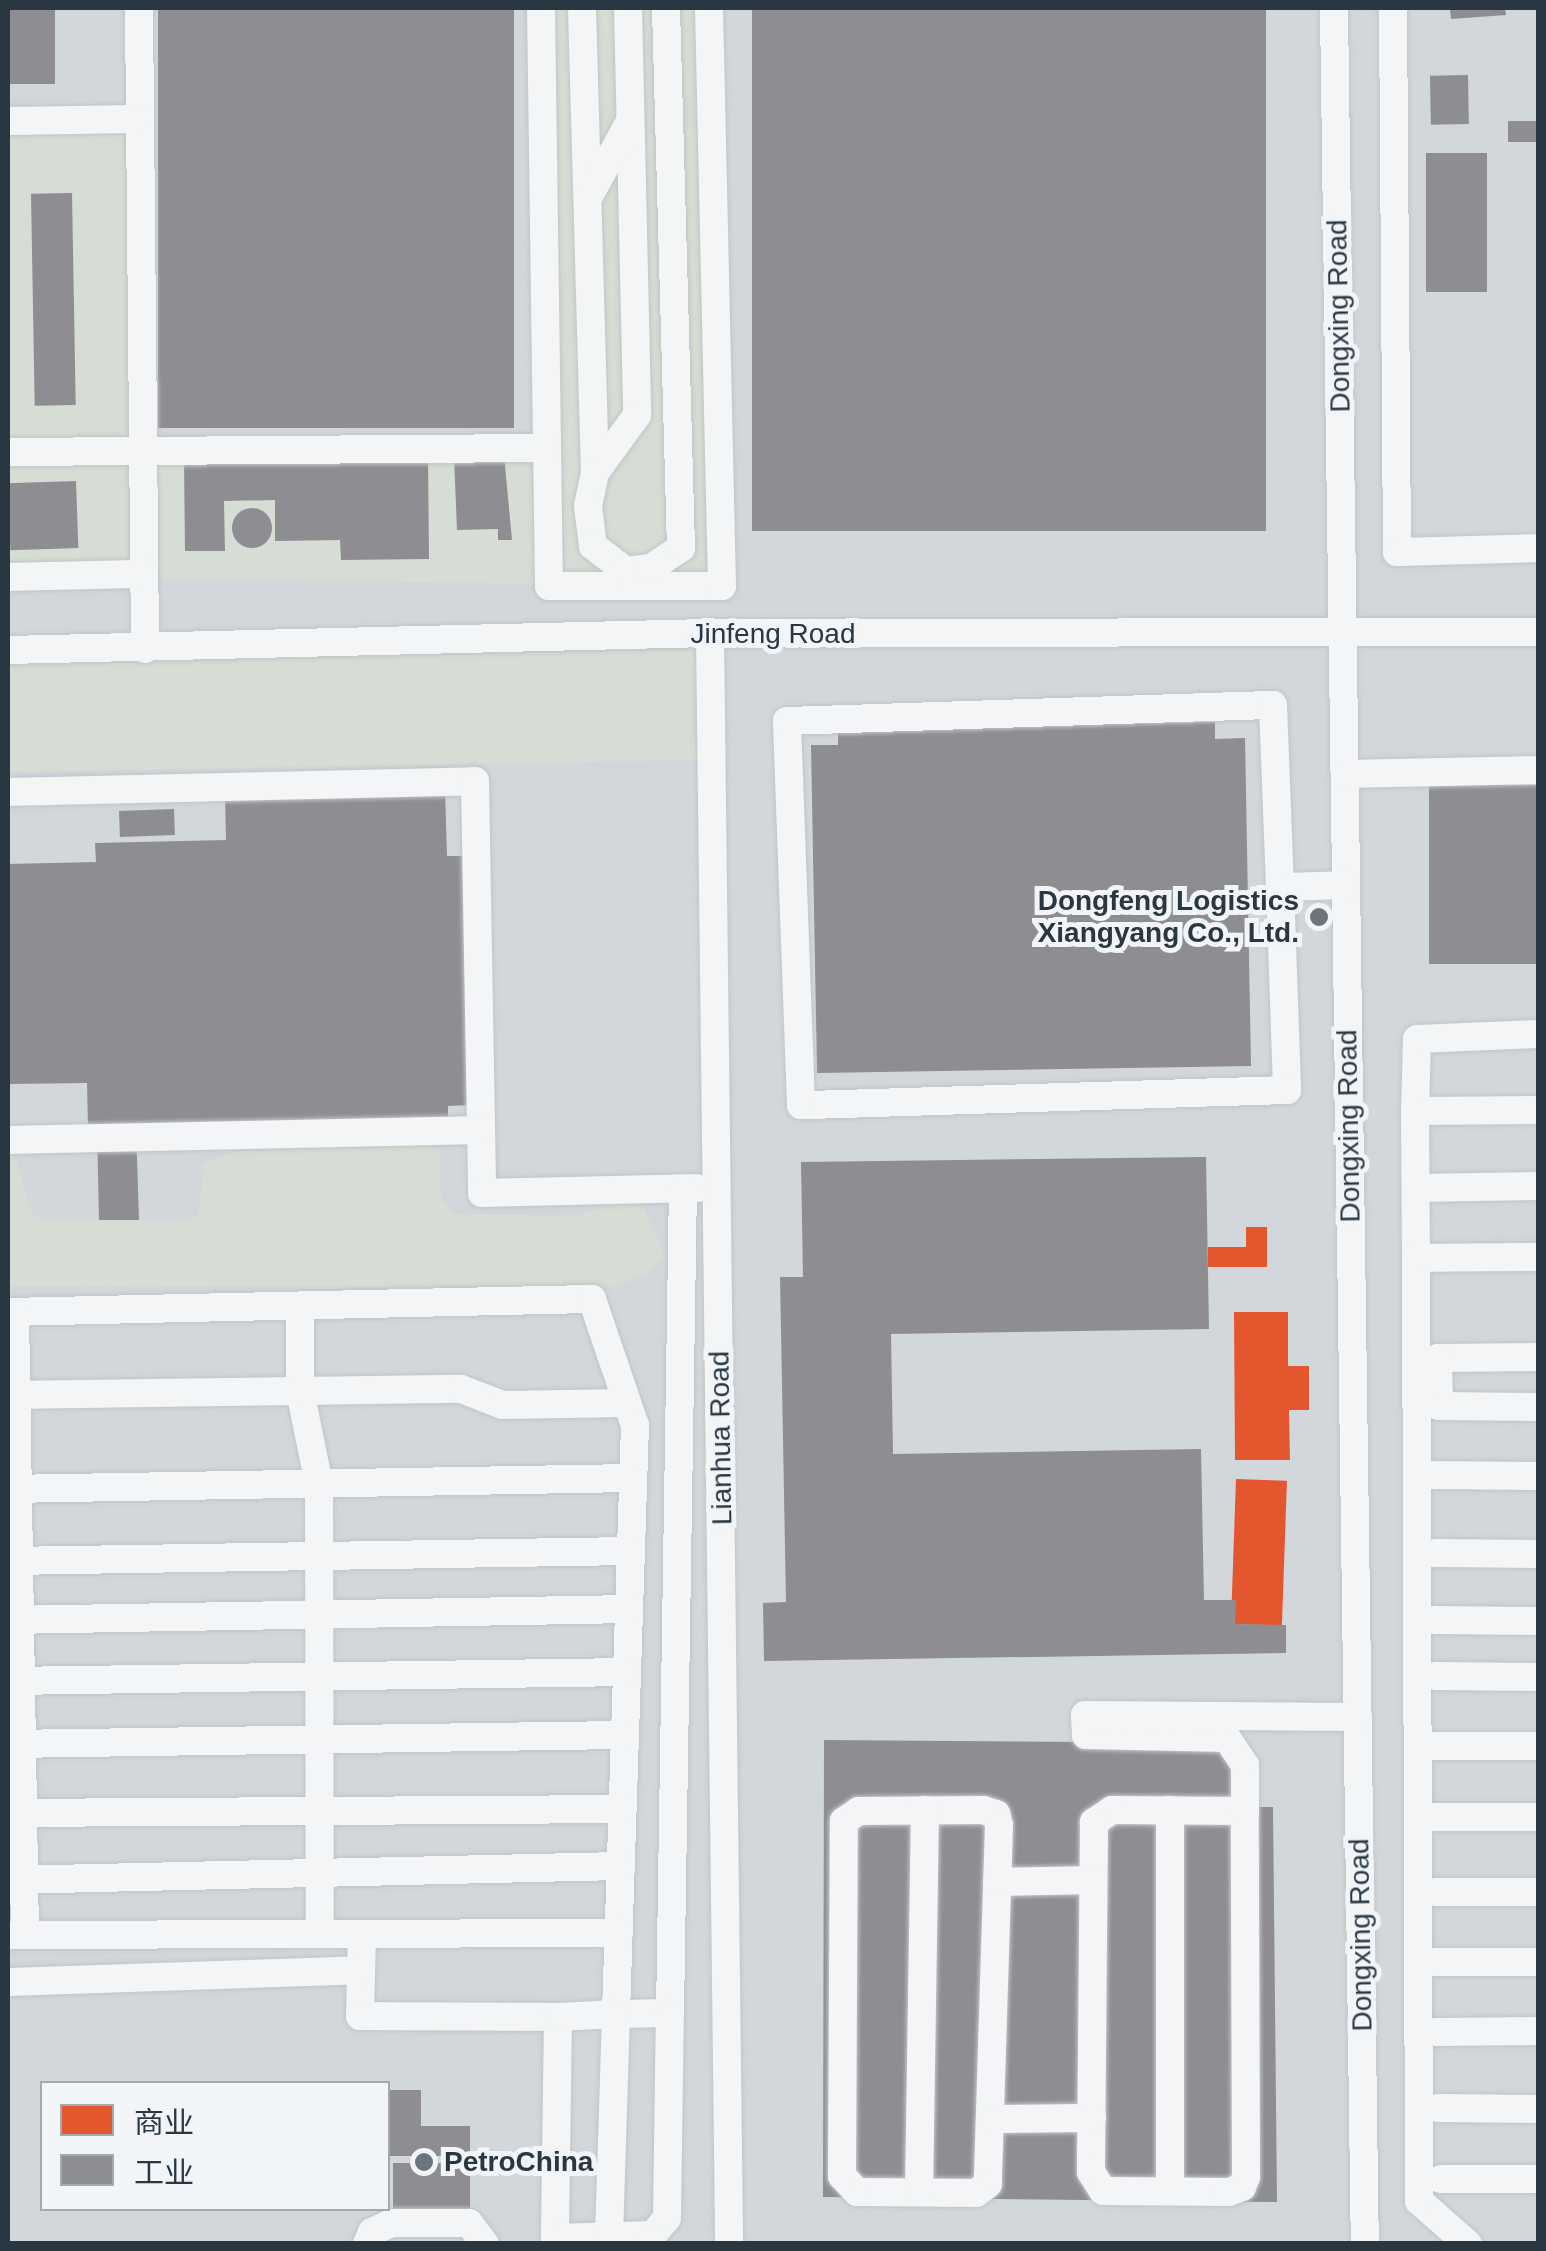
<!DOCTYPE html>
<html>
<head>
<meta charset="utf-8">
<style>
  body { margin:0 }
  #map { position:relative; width:1546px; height:2251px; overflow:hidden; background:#e4e7e9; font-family:Arial,"Noto Sans SC",sans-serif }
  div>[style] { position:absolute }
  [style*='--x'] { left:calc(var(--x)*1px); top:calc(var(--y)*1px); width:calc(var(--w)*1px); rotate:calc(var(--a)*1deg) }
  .built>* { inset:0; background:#d2d7dc }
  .green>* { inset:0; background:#d6ddd4; transform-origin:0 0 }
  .shops>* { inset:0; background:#e4572e; transform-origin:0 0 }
  .industry>* { inset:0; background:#8d8d92; transform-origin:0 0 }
  .round { border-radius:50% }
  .roads { filter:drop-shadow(0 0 2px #c2c5c7) drop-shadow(0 0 2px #c2c5c7) }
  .minor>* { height:28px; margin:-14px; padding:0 14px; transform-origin:14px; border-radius:14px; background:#f3f5f6 }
  .dots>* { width:28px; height:28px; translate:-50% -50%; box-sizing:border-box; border:5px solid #f2f5f8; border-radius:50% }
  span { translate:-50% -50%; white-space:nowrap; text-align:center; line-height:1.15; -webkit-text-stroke:10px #f2f5f8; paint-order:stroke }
  .street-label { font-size:28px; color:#293743 }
  .poi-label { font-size:28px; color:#293743; font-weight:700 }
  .right { translate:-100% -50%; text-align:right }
  .left { translate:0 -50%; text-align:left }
  .frame { position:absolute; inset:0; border:10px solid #293743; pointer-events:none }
  .legend { position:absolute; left:40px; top:2081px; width:350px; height:130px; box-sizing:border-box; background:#f2f5f8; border:2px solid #a2a9b0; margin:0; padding:12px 18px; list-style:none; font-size:30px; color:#293743 }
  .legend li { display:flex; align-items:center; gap:20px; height:50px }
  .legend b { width:50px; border:2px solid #a2a9b0 }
</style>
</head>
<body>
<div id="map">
  <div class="built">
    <i style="clip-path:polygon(evenodd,8px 8px,1538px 8px,1538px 2243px,8px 2244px,8px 8px,42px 2084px,388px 2084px,388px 2208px,42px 2208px,42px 2084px)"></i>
  </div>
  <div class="green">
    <i style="clip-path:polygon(541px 8px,709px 8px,722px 586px,8px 577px,8px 121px,139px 119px,144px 449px,546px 448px)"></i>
    <i style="left:710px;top:650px;width:110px;height:702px;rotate:89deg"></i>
    <i style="clip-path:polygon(421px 1145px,439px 1150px,441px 1197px,454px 1214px,576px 1216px,613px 1203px,644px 1207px,664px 1254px,652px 1271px,615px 1287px,8px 1286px,8px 1154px,16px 1158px,31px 1212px,41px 1220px,183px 1221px,198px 1216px,204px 1164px,231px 1152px)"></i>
  </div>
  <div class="shops">
    <i style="clip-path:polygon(1246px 1227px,1267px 1227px,1267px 1267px,1208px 1267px,1208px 1247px,1246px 1247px)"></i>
    <i style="clip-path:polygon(1234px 1312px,1288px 1312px,1288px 1366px,1309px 1366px,1309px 1410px,1289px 1410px,1290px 1460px,1235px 1460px)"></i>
    <i style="left:1236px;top:1479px;width:51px;height:145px;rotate:2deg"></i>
  </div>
  <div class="industry">
    <i style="left:8px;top:8px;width:47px;height:76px"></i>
    <i style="left:158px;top:8px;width:356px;height:420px"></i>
    <i style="left:752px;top:8px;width:514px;height:523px"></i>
    <i style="clip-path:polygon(1450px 8px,1505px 8px,1506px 15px,1451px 19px)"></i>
    <i style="left:1468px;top:75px;width:49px;height:38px;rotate:89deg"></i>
    <i style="left:1508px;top:121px;width:30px;height:21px"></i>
    <i style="left:1426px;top:153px;width:61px;height:139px"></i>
    <i style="left:72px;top:193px;width:212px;height:41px;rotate:89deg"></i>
    <i style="clip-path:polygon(504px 455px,512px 540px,498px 540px,498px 529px,457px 530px,454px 457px)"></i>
    <i style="clip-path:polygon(428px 457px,429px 559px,341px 560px,340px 540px,275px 541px,275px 500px,224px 501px,225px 551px,185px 551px,184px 460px)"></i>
    <i style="left:76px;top:481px;width:67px;height:68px;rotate:88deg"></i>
    <i class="round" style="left:232px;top:508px;width:40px;height:40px"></i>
    <i style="clip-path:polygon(1215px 722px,1215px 739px,1245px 738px,1251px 1066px,817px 1073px,811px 745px,838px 745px,838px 728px)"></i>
    <i style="left:1538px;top:785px;width:179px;height:109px;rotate:90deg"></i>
    <i style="clip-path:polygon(445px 790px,447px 856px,463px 856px,469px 1105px,448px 1106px,448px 1120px,136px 1127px,139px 1220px,99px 1220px,97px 1128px,88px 1128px,87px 1083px,8px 1084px,8px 864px,96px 862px,95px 843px,226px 840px,225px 794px)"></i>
    <i style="left:174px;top:809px;width:26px;height:55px;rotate:88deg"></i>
    <i style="clip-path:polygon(1206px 1157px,1209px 1329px,891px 1334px,893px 1454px,1201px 1449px,1204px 1600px,1236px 1600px,1235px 1624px,1286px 1625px,1286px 1653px,764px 1661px,763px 1603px,786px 1602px,780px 1277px,803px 1277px,801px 1162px)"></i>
    <i style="clip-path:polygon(824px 1740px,1218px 1743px,1231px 1754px,1232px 1807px,1273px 1807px,1277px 2202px,823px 2197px)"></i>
    <i style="clip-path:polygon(388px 2090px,421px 2090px,421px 2126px,470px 2126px,470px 2156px,388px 2156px)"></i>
    <i style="left:393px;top:2163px;width:77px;height:55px"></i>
  </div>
  <div class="roads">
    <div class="minor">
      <i style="--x:139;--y:8;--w:641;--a:89.46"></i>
      <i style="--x:541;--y:8;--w:578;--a:89.21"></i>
      <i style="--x:549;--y:586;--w:173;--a:0"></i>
      <i style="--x:722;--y:586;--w:578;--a:-91.29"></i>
      <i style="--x:582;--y:8;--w:464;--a:88.4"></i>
      <i style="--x:628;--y:8;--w:407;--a:88.7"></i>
      <i style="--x:637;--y:415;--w:72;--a:125.9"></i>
      <i style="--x:595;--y:473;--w:34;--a:102"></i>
      <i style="--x:588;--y:506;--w:40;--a:82.9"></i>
      <i style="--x:593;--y:546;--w:41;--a:37.1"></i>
      <i style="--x:626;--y:571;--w:25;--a:-7"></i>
      <i style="--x:651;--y:568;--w:36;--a:-34"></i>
      <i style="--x:681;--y:548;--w:540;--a:-91.59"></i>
      <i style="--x:1334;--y:8;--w:2236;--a:89.21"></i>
      <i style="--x:1393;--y:8;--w:544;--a:89.58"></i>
      <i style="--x:1397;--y:552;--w:141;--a:-1.6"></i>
      <i style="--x:8;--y:121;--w:131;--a:-0.9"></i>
      <i style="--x:588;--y:198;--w:88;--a:-61.4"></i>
      <i style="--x:8;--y:452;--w:539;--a:-0.43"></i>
      <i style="--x:8;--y:577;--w:136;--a:-1.3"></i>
      <i style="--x:710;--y:633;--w:1611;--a:89.32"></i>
      <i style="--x:8;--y:650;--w:702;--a:-1.39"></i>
      <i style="--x:710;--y:633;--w:828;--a:-0.07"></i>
      <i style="--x:1345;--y:774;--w:193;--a:-1.2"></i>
      <i style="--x:8;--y:792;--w:467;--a:-1.3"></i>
      <i style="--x:475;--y:781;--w:412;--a:89"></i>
      <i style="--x:482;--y:1193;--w:215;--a:-1.3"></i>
      <i style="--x:1280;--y:887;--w:203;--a:88"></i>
      <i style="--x:1287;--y:1090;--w:486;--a:178.2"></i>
      <i style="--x:801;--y:1105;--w:384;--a:-92.1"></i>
      <i style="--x:787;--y:721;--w:486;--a:-1.9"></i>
      <i style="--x:1273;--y:705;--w:182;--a:87.8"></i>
      <i style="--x:1280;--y:887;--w:66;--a:-1.7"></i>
      <i style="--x:1415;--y:1111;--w:72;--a:-88.4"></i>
      <i style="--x:1417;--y:1039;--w:121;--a:-2.4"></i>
      <i style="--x:8;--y:1140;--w:473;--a:-1.2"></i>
      <i style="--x:1416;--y:1188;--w:122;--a:-0.9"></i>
      <i style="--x:1416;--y:1258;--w:147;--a:-90.4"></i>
      <i style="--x:1415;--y:1111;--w:123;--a:-0.5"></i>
      <i style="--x:300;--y:1306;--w:85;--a:90"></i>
      <i style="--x:300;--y:1391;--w:95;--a:78.5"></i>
      <i style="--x:319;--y:1484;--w:450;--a:89.9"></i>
      <i style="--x:8;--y:1312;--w:584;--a:-1.28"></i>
      <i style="--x:592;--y:1299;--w:133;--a:71.2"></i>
      <i style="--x:635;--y:1425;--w:589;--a:91.85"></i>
      <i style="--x:616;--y:2014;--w:54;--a:-1.1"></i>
      <i style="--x:670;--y:2013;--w:824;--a:-89.1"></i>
      <i style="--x:15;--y:1312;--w:623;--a:89.08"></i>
      <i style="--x:1538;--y:1357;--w:100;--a:179.4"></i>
      <i style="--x:1438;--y:1358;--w:48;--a:88.8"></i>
      <i style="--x:1439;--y:1406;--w:99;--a:0.6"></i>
      <i style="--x:8;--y:1395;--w:453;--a:-0.8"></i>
      <i style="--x:461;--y:1389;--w:45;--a:20.9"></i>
      <i style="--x:503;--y:1405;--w:124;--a:-0.9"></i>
      <i style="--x:1431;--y:1475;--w:107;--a:0.5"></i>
      <i style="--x:8;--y:1489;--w:625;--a:-1.01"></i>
      <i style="--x:1435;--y:1553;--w:103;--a:0.6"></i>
      <i style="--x:8;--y:1561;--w:623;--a:-0.92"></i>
      <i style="--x:8;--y:1620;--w:621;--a:-1.01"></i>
      <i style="--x:1433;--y:1620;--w:105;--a:0.5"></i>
      <i style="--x:1435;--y:1676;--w:103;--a:0.6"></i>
      <i style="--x:8;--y:1681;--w:619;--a:-0.83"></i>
      <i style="--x:8;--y:1744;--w:617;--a:-0.84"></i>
      <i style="--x:1431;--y:1746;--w:107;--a:0"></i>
      <i style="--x:983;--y:1810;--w:14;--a:17"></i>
      <i style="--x:996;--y:1814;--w:11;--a:75"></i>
      <i style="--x:999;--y:1825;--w:359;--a:91.8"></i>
      <i style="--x:988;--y:2184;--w:15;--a:143"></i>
      <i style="--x:976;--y:2193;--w:119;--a:-179.5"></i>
      <i style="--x:857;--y:2192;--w:22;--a:-133"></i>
      <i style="--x:842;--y:2176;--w:355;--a:-89.7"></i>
      <i style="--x:844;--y:1821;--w:18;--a:-34"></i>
      <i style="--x:859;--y:1811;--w:124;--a:-0.5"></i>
      <i style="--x:1245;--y:1811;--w:133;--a:-179.6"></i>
      <i style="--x:1112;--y:1810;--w:22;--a:146"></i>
      <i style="--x:1094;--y:1822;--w:350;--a:90.5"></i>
      <i style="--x:1091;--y:2172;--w:22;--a:58"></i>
      <i style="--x:1103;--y:2191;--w:126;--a:0.5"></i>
      <i style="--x:1229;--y:2192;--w:14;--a:-21"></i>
      <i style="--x:1242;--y:2187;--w:11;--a:-68"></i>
      <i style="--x:1246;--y:2177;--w:366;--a:-90.2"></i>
      <i style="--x:1245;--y:1811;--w:46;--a:-90"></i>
      <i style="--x:1245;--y:1765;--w:32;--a:-124"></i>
      <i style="--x:1227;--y:1738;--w:141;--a:-178.8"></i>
      <i style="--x:1086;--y:1735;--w:20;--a:-93"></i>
      <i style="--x:1085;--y:1715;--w:273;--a:0.4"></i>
      <i style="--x:9;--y:1813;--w:613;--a:-0.37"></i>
      <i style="--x:1434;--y:1817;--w:104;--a:0"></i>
      <i style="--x:9;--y:1880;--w:612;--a:-1.31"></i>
      <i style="--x:997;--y:1882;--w:96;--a:-1.2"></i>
      <i style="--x:1436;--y:1892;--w:102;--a:0"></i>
      <i style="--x:362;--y:1934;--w:82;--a:91.4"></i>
      <i style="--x:360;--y:2016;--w:198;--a:0.3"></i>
      <i style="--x:558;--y:2017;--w:221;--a:90.8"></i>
      <i style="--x:555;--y:2238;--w:98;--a:-1.8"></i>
      <i style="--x:653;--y:2235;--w:22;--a:-51"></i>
      <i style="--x:667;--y:2218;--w:205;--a:-89.2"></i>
      <i style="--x:10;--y:1935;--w:609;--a:-0.19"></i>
      <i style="--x:1434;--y:1962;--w:104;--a:0"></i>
      <i style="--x:8;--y:1982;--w:353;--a:-1.9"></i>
      <i style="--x:558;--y:2017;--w:58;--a:-3"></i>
      <i style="--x:616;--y:2014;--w:222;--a:91.8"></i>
      <i style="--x:1436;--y:2032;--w:102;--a:-0.6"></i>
      <i style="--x:1438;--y:2108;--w:100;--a:0.6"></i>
      <i style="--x:992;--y:2119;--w:100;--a:-0.6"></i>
      <i style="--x:1441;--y:2179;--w:97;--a:0"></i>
      <i style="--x:1170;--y:2191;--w:381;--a:-90"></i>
      <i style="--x:919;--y:2192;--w:382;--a:-89.1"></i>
      <i style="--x:367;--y:2244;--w:13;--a:-67"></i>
      <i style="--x:372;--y:2232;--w:21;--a:-25"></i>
      <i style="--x:391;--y:2223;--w:78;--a:0"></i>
      <i style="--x:469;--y:2223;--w:26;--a:53"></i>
      <i style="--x:1468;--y:2244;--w:65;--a:-138.7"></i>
      <i style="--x:1419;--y:2201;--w:943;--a:-90.18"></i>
      <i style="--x:1416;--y:1258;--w:122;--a:-0.5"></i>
    </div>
  </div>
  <div class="dots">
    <i style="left:1319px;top:917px;background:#6a757d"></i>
    <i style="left:424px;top:2162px;background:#6a757d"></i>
  </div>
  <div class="street-label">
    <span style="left:1339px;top:316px;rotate:-91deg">Dongxing Road</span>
    <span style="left:773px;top:634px">Jinfeng Road</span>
    <span style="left:1349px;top:1126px;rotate:-91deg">Dongxing Road</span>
    <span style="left:721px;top:1438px;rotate:-91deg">Lianhua Road</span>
    <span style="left:1361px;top:1935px;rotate:-91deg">Dongxing Road</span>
  </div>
  <div class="poi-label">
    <span class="right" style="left:1299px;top:917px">Dongfeng Logistics<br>Xiangyang Co., Ltd.</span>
    <span class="left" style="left:444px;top:2162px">PetroChina</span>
  </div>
  <div class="frame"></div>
  <ul class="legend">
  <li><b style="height:28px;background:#e4572e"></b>商业</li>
  <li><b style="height:28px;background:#8d8d92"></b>工业</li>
  </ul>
</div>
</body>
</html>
